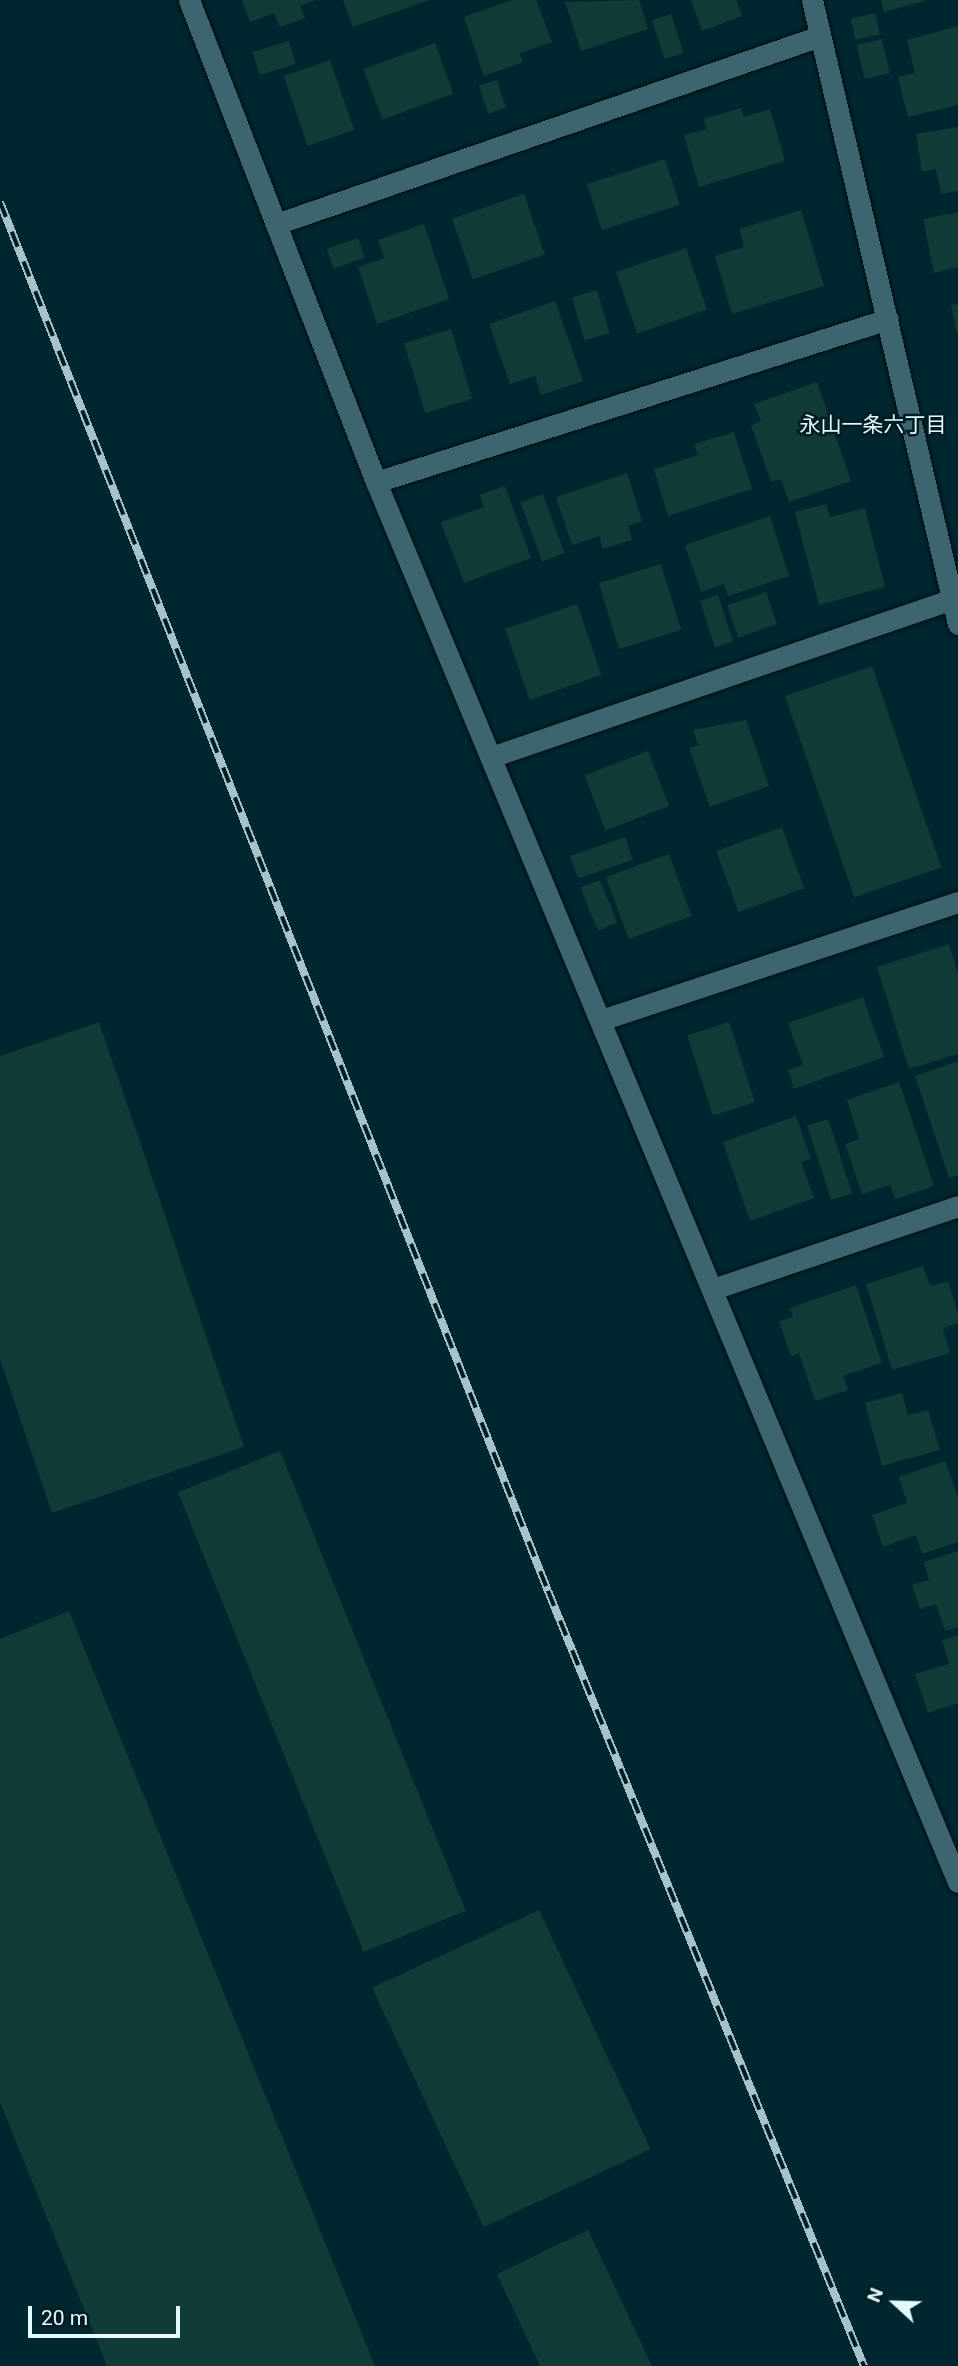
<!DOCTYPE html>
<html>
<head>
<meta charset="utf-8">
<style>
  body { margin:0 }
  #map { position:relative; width:958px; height:2366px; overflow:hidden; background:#002730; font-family:Roboto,"Noto Sans JP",sans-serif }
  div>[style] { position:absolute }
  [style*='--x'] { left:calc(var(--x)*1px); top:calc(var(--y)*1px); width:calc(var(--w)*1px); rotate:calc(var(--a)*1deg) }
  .building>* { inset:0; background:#113b36; transform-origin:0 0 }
  .roads { filter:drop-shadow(0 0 2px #000e13) drop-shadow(0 0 2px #000e13) }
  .minor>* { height:21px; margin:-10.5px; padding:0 10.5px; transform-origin:10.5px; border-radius:10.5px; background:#3d656f }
  .rail>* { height:8px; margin-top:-4px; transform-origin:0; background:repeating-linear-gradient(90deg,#001c23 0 16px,#a7c2c8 0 32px); box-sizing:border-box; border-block:2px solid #a7c2c8 }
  span { translate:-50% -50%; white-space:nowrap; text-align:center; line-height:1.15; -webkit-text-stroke:5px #001c23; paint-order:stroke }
  .neighbourhood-label { font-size:21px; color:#e3f9fe }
  .north { position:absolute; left:860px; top:2268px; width:70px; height:70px; -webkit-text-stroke:5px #001c23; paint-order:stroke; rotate:292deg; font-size:19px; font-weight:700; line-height:28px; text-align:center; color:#e3f9fe }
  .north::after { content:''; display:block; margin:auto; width:24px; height:32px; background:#e3f9fe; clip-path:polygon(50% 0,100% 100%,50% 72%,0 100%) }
  .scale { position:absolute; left:28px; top:2306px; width:152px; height:32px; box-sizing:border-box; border:4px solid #e3f9fe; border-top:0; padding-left:9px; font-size:21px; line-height:24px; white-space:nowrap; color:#e3f9fe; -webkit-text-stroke:5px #001c23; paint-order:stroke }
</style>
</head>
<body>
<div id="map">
  <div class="building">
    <i style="clip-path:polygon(242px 0,315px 0,300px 6px,305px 18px,280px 27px,274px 13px,250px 22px)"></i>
    <i style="clip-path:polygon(343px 0,429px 0,353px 27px)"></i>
    <i style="clip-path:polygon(512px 0,536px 0,552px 42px,520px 53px,523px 62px,484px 76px,464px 17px)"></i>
    <i style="clip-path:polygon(639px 0,648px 29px,581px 51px,565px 2px)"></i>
    <i style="clip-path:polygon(691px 0,736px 0,742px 16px,702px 31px)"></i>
    <i style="clip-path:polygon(881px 0,925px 0,925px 1px,884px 12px)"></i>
    <i style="left:875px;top:13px;width:22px;height:25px;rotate:77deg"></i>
    <i style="left:671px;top:14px;width:41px;height:20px;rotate:72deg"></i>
    <i style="clip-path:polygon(958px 26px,958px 105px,908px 117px,898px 77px,915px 73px,907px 40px)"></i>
    <i style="left:882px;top:39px;width:35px;height:26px;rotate:77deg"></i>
    <i style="left:289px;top:41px;width:24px;height:38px;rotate:73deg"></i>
    <i style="left:435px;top:43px;width:54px;height:76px;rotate:70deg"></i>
    <i style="left:330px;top:60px;width:74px;height:49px;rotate:71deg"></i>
    <i style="left:497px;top:80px;width:29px;height:19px;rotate:72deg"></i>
    <i style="clip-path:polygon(741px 108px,744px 117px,770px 109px,785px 161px,699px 187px,684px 135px,707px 129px,703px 119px)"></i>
    <i style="clip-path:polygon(958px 127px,958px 191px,941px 194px,936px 169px,922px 172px,916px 134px)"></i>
    <i style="left:665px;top:159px;width:48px;height:82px;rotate:72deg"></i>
    <i style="left:524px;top:194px;width:64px;height:76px;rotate:71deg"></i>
    <i style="clip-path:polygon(801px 210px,824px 286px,732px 314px,715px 256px,744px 247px,739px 229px)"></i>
    <i style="clip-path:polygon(958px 212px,958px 267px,934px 273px,923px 219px)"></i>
    <i style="clip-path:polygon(424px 224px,449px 299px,377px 324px,358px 267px,384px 258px,378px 240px)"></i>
    <i style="left:358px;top:238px;width:21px;height:33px;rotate:71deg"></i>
    <i style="left:686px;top:248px;width:65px;height:74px;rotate:71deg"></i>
    <i style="left:597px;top:290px;width:45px;height:26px;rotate:74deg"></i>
    <i style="clip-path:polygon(555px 301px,583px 381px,541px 395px,535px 376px,510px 384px,489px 324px)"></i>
    <i style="clip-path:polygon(958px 304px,958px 333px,957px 333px,951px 305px)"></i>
    <i style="left:451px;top:329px;width:73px;height:49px;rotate:73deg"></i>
    <i style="clip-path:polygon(817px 382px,851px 481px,789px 502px,781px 479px,771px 482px,751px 425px,761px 421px,754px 404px)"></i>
    <i style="clip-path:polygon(734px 432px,752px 489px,668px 516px,654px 469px,698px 455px,694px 444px)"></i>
    <i style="clip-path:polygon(627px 473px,642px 521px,628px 526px,632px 540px,603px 549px,599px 536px,572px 545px,556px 497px)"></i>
    <i style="clip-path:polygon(505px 486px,531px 558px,464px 583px,441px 522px,484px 507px,480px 495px)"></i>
    <i style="left:543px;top:494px;width:63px;height:24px;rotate:70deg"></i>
    <i style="clip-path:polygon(826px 504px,830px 517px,865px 508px,885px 587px,819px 605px,795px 512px)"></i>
    <i style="clip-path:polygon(770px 516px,789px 576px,728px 596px,724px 584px,701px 592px,685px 545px)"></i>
    <i style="left:661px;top:564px;width:69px;height:65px;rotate:73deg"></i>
    <i style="left:766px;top:592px;width:34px;height:41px;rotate:71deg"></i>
    <i style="left:718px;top:595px;width:49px;height:19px;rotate:72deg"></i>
    <i style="left:577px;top:604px;width:75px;height:76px;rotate:71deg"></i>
    <i style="left:872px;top:666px;width:213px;height:92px;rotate:71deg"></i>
    <i style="clip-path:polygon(746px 720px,769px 786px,710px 807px,689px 748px,698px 745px,693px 730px)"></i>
    <i style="left:648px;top:751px;width:59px;height:68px;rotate:69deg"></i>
    <i style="left:782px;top:827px;width:65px;height:70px;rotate:70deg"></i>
    <i style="left:625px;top:837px;width:24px;height:58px;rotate:71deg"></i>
    <i style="left:669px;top:854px;width:66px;height:67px;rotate:70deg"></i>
    <i style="left:600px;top:880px;width:46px;height:21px;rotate:68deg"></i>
    <i style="clip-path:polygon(949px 944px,958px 974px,958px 1054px,909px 1069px,877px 967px)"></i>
    <i style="clip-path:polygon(863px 997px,884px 1057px,794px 1089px,788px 1070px,803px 1065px,788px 1023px)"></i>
    <i style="clip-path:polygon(99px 1022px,244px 1447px,52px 1513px,0 1359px,0 1056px)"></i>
    <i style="left:729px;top:1022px;width:84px;height:44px;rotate:72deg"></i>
    <i style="clip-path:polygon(958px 1061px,958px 1175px,949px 1178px,915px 1076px)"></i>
    <i style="clip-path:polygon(899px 1082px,934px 1186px,895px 1199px,890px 1185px,862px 1194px,845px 1144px,859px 1139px,847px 1100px)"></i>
    <i style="clip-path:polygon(796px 1116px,811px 1159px,801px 1162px,814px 1198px,750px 1221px,723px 1142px)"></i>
    <i style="left:828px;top:1119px;width:78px;height:22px;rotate:72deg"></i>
    <i style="clip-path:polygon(923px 1266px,930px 1286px,948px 1281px,958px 1314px,958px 1323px,943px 1328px,950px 1353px,892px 1370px,866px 1284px)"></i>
    <i style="clip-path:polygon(856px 1285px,882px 1363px,843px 1376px,848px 1390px,815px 1401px,799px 1353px,791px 1356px,779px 1321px,793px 1317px,790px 1308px)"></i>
    <i style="clip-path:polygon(902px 1393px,908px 1415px,928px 1410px,940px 1450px,882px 1466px,865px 1403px)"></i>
    <i style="left:280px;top:1451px;width:496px;height:110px;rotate:68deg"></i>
    <i style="clip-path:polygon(945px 1461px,958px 1497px,958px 1542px,922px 1554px,916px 1535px,883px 1547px,872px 1515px,907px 1503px,899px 1477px)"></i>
    <i style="clip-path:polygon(958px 1551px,958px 1627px,945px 1631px,936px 1604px,920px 1609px,912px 1585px,929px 1580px,924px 1562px)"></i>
    <i style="clip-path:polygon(69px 1611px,375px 2366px,107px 2366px,0 2102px,0 1639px)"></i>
    <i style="clip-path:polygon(958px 1635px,958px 1703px,928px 1713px,915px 1674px,949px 1664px,942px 1640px)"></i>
    <i style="left:539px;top:1910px;width:264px;height:184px;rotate:65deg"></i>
    <i style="clip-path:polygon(588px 2230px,652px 2366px,540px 2366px,497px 2274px)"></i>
  </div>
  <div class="roads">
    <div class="minor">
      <i style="--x:189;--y:0;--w:517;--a:68.8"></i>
      <i style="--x:376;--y:482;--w:1516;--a:67.43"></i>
      <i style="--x:812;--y:0;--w:641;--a:76.83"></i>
      <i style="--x:279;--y:223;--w:572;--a:-19.07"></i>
      <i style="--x:376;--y:482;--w:537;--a:-17.66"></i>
      <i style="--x:491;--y:757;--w:487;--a:-18.9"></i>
      <i style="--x:601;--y:1020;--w:376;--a:-18.3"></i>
      <i style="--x:713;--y:1289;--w:259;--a:-18.7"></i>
    </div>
  </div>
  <div class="rail">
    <i style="--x:0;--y:202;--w:1493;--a:68.47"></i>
    <i style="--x:548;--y:1591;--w:837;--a:67.82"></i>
  </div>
  <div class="neighbourhood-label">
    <span style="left:873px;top:425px">永山一条六丁目</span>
  </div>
  <div class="north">N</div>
  <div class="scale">20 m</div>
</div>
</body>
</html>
